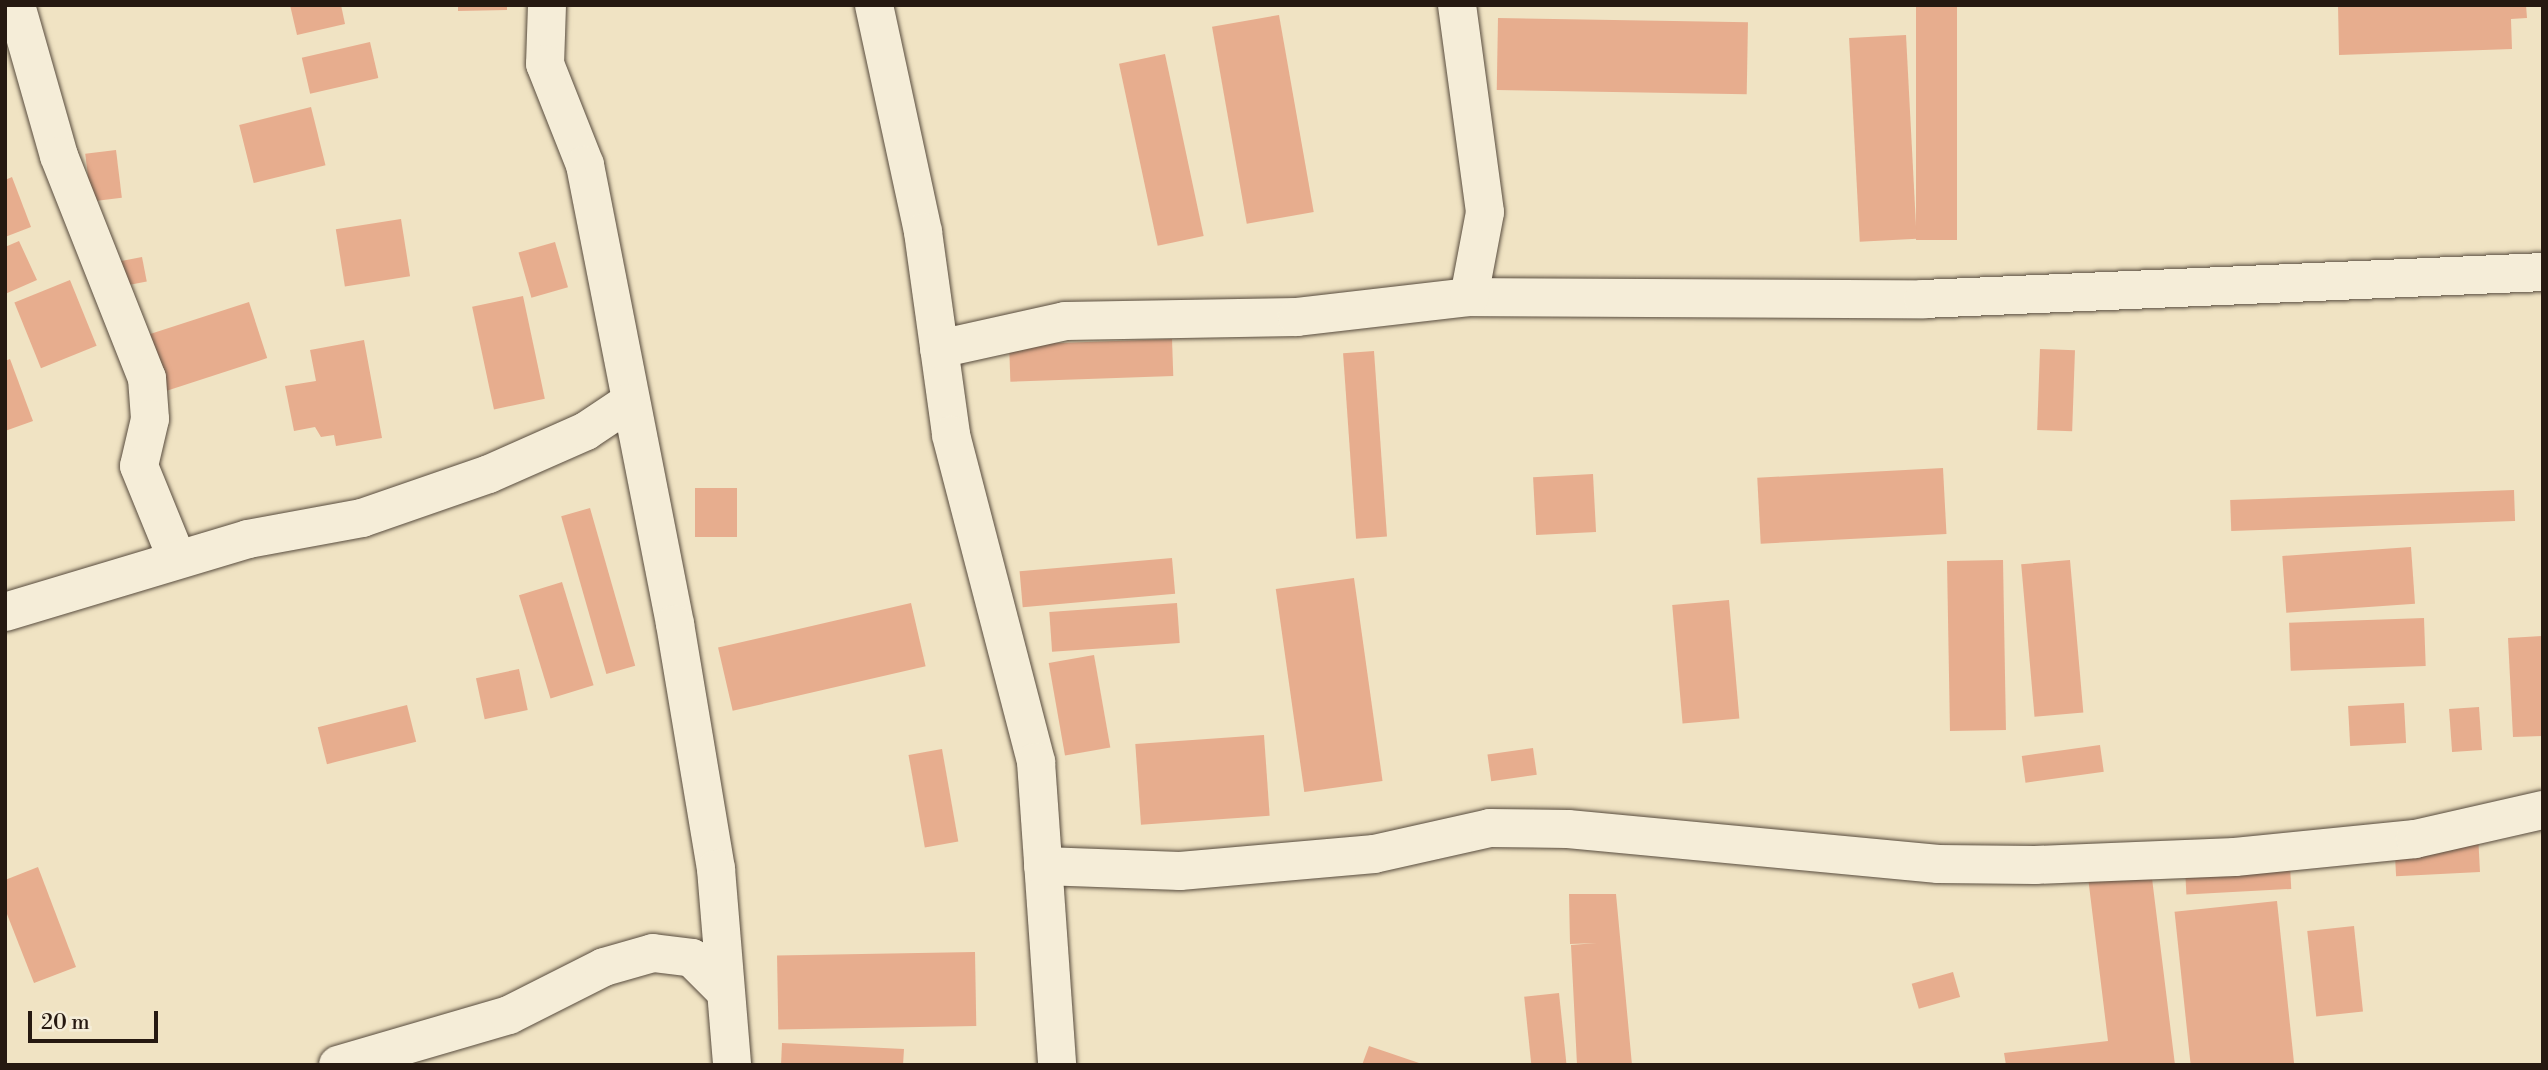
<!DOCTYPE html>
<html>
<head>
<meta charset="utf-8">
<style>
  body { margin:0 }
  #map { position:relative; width:2548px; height:1070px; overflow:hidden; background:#f0e3c3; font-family:"Libre Bodoni",serif }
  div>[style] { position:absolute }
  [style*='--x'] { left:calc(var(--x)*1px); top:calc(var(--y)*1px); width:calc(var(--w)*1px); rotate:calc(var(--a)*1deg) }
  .building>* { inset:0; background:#e7ad8e; transform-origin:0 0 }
  .roads { filter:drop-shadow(0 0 2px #584c3e) drop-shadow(0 0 2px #584c3e) }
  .minor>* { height:38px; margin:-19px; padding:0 19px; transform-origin:19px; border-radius:19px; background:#f5edd8 }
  span { translate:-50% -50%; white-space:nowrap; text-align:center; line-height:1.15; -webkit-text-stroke:7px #f5edd8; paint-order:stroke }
  .frame { position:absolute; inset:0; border:7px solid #261911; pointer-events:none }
  .scale { position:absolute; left:28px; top:1011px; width:130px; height:32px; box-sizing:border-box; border:4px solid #261911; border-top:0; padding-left:9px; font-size:21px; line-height:24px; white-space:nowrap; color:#261911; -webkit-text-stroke:5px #f5edd8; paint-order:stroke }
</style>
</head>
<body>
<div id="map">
  <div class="building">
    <i style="clip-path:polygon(290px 5px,341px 5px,345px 24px,297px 35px)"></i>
    <i style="clip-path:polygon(458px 5px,507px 5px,507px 10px,458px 11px)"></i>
    <i style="left:1916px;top:5px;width:41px;height:235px"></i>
    <i style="clip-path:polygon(2338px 5px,2526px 5px,2527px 18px,2511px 19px,2512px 49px,2339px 55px)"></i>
    <i style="left:1279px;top:15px;width:200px;height:68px;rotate:80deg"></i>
    <i style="left:1498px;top:18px;width:250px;height:72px;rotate:1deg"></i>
    <i style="left:1906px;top:35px;width:204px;height:57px;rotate:87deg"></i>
    <i style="left:370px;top:42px;width:37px;height:70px;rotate:77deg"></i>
    <i style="left:1165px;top:54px;width:186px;height:47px;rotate:78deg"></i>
    <i style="left:311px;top:107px;width:60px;height:74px;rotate:76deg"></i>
    <i style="left:116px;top:150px;width:48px;height:31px;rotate:83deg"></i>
    <i style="clip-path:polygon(12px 177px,31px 227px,5px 237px,5px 180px)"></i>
    <i style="left:401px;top:219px;width:58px;height:66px;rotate:81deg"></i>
    <i style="clip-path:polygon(19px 241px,37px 280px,5px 294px,5px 247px)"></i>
    <i style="left:555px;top:242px;width:47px;height:38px;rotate:74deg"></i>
    <i style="left:142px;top:257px;width:25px;height:25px;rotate:79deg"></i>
    <i style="left:70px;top:280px;width:71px;height:60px;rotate:68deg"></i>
    <i style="left:523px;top:296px;width:105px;height:52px;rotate:78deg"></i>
    <i style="left:249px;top:302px;width:59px;height:108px;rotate:72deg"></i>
    <i style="left:1172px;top:339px;width:37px;height:163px;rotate:88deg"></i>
    <i style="clip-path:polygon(364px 340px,382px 438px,336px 446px,334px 435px,321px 437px,315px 427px,294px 431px,285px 386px,316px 381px,310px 350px)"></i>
    <i style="left:2040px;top:349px;width:35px;height:81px;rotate:2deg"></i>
    <i style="left:1374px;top:351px;width:186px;height:31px;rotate:86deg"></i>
    <i style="clip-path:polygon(10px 359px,33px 421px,5px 431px,5px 361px)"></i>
    <i style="left:1943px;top:468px;width:66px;height:186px;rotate:87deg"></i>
    <i style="left:1593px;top:474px;width:58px;height:60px;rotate:87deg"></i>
    <i style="left:737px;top:488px;width:49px;height:42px;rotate:90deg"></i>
    <i style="left:2514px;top:490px;width:31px;height:284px;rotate:88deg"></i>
    <i style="left:590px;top:508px;width:164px;height:30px;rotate:74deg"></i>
    <i style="left:2411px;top:547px;width:57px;height:129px;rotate:86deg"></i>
    <i style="left:1172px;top:558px;width:36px;height:153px;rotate:85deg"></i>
    <i style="left:2003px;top:560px;width:170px;height:56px;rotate:89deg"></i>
    <i style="left:2070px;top:560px;width:153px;height:49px;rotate:85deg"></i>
    <i style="left:1354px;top:578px;width:205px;height:79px;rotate:82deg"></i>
    <i style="left:562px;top:582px;width:108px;height:45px;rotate:73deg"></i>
    <i style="left:1729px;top:600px;width:119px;height:57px;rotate:85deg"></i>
    <i style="left:911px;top:603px;width:65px;height:198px;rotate:77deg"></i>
    <i style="left:1177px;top:603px;width:40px;height:128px;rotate:86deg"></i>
    <i style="left:2424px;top:618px;width:48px;height:135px;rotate:88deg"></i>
    <i style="clip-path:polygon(2543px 636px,2543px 736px,2513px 737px,2508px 638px)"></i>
    <i style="left:1094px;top:655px;width:94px;height:46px;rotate:80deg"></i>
    <i style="left:519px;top:669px;width:42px;height:44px;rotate:78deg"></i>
    <i style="left:2404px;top:703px;width:40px;height:56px;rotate:87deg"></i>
    <i style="left:407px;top:705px;width:38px;height:92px;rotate:76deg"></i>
    <i style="left:2479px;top:707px;width:43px;height:30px;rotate:86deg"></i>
    <i style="left:1264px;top:735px;width:81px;height:129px;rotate:86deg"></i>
    <i style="left:2100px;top:745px;width:27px;height:79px;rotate:82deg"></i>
    <i style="left:1533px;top:748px;width:27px;height:46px;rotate:82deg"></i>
    <i style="left:942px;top:749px;width:94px;height:34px;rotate:80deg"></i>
    <i style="left:2478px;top:834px;width:38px;height:84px;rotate:87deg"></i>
    <i style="left:2289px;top:846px;width:43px;height:105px;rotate:87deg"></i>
    <i style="clip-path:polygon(2150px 862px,2175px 1065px,2006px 1065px,2004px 1053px,2108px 1041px,2087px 869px)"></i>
    <i style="clip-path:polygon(38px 867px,76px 967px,34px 983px,5px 909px,5px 880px)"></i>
    <i style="clip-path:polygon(1569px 894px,1616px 894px,1632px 1065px,1577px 1065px,1571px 945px,1597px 943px,1570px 944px)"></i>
    <i style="left:2277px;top:901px;width:165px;height:103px;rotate:84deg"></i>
    <i style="left:2354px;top:926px;width:86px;height:47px;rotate:84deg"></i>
    <i style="left:975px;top:952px;width:74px;height:198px;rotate:89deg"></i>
    <i style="left:1953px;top:972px;width:26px;height:43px;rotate:74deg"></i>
    <i style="left:1559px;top:993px;width:72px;height:35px;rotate:84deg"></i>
    <i style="clip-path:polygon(782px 1043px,904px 1049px,903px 1065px,781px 1065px)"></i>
    <i style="clip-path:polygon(1369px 1046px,1422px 1064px,1422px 1065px,1362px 1065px)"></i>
  </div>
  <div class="roads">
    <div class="minor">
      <i style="--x:16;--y:5;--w:157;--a:74.1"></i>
      <i style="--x:59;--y:156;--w:239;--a:68.4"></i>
      <i style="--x:147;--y:378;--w:41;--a:85.8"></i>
      <i style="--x:150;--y:419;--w:48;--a:103.2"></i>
      <i style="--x:139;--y:466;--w:100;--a:67.8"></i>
      <i style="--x:547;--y:5;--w:59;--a:91.9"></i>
      <i style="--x:545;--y:64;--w:109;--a:68.4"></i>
      <i style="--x:585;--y:165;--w:468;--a:78.9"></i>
      <i style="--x:675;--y:624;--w:248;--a:80.5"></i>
      <i style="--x:716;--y:869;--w:197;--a:85.3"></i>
      <i style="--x:874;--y:5;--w:232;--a:77.8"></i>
      <i style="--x:923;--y:232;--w:205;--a:82.1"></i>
      <i style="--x:951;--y:435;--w:338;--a:75.4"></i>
      <i style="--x:1036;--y:762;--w:304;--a:86"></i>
      <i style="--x:1469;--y:297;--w:454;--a:0.3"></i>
      <i style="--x:1923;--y:299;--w:621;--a:-2.49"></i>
      <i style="--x:939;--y:349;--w:129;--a:-12.5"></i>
      <i style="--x:1065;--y:321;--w:232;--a:-1"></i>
      <i style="--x:1297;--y:317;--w:173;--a:-6.6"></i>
      <i style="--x:1469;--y:297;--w:86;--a:-79.3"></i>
      <i style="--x:1485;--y:212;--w:209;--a:-97.7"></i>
      <i style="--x:5;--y:612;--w:254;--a:-16.7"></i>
      <i style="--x:248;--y:539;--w:116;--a:-10.4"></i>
      <i style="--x:362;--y:518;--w:134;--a:-19.1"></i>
      <i style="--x:489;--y:474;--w:106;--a:-23.9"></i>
      <i style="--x:586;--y:431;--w:50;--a:-33.7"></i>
      <i style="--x:1043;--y:866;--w:137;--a:2.1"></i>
      <i style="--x:1180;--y:871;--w:195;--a:-5"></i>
      <i style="--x:1374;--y:854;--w:119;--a:-12.6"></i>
      <i style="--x:1490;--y:828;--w:78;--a:0.7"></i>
      <i style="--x:1568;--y:829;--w:372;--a:5.4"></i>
      <i style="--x:1938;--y:864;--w:97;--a:0.6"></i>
      <i style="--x:2035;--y:865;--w:200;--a:-2.3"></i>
      <i style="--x:2235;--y:857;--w:181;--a:-5.7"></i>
      <i style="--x:2415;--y:839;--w:131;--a:-12.8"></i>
      <i style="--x:338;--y:1065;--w:178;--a:-16.3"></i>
      <i style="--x:509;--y:1015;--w:106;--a:-26.8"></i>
      <i style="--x:604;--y:967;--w:51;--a:-15.9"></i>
      <i style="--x:653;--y:953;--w:39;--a:7"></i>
      <i style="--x:692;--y:958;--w:47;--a:45"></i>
    </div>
  </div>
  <div class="frame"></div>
  <div class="scale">20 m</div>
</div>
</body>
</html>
